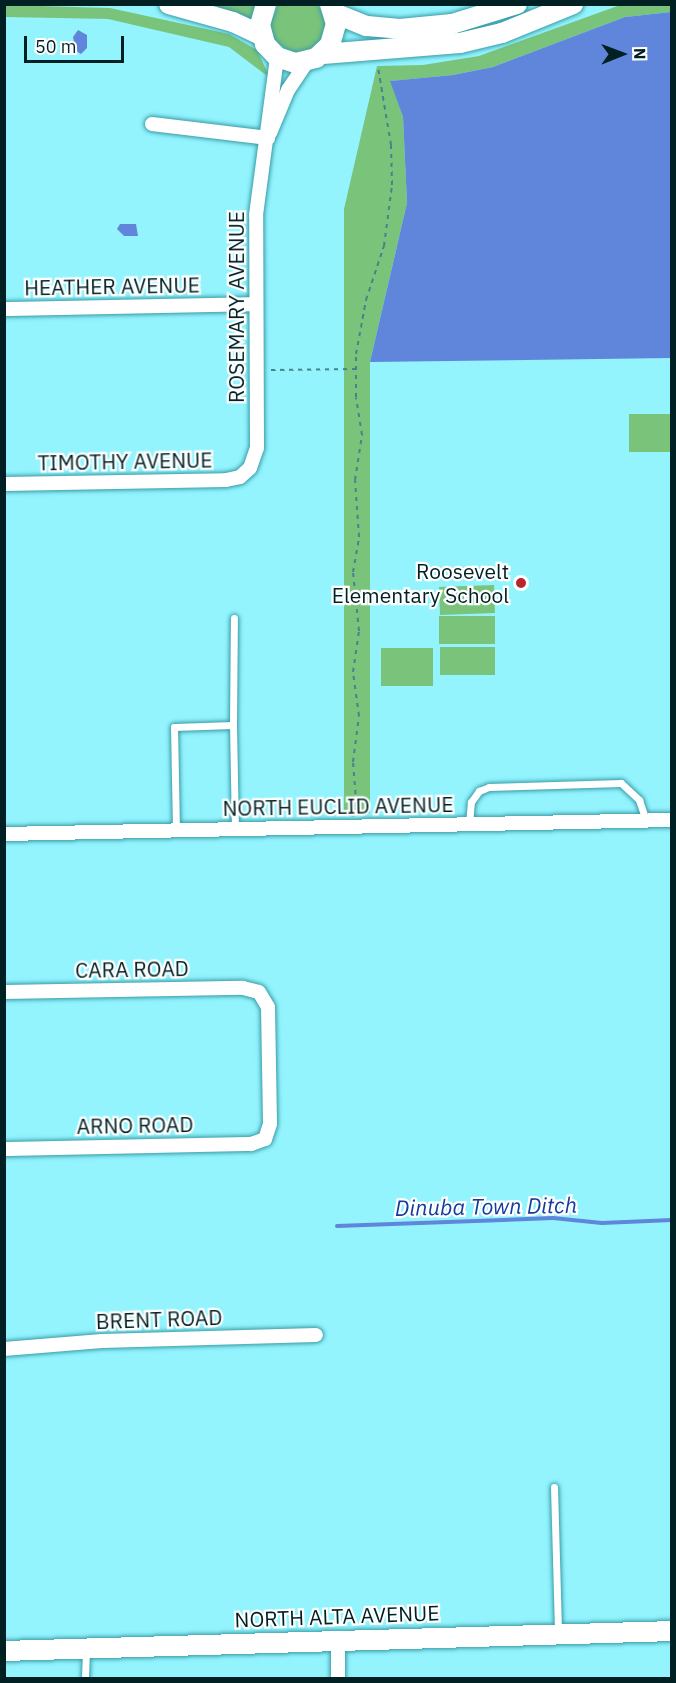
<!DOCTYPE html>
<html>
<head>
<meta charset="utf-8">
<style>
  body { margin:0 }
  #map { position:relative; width:676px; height:1683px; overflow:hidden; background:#93f4fe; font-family:"IBM Plex Sans",sans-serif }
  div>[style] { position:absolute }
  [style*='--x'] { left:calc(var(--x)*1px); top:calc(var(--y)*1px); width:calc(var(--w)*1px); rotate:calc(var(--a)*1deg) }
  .green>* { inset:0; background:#7ac37b; transform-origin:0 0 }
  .water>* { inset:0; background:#6086dc }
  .stream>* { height:4px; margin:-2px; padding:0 2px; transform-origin:2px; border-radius:2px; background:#6086dc }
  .path>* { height:2px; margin-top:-1px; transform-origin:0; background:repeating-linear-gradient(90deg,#46848b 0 4.5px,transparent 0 9px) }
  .roads { filter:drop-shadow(0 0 2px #389da7) drop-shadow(0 0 2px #389da7) }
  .lane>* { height:7px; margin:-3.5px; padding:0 3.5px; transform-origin:3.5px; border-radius:3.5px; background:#fff }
  .street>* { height:14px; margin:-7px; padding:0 7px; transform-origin:7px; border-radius:7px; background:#fff }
  .secondary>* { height:20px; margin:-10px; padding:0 10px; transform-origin:10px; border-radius:10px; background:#fff }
  .dots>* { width:16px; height:16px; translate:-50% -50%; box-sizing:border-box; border:3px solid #fff; border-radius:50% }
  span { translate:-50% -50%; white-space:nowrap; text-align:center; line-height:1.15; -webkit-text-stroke:4.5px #fff; paint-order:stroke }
  .street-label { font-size:21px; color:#012023 }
  .poi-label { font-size:21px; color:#012023 }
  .right { translate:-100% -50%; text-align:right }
  .water-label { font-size:22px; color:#163a9d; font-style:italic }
  .frame { position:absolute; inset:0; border:6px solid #012023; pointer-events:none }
  .north { position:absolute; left:592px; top:24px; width:60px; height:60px; -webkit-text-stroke:4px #fff; paint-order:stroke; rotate:89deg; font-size:16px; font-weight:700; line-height:24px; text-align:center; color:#012023 }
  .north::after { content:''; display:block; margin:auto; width:21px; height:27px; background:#012023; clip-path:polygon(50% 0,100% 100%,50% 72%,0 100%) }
  .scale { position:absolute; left:24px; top:36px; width:100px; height:27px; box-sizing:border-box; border:3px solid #012023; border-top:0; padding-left:8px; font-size:18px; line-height:21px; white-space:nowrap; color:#012023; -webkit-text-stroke:4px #fff; paint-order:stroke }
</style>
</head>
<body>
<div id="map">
  <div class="green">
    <i style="clip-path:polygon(623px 4px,671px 5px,671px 12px,625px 17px,493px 67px,453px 75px,391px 81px,403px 117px,407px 203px,370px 362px,370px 813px,353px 817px,344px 814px,344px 209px,377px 66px,423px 65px,479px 56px)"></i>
    <i style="clip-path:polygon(4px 5px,110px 8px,229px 34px,257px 50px,270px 78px,229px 47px,108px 19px,5px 17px)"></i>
    <i style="clip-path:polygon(218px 5px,256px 6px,252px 22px,216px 11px)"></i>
    <i style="clip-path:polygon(278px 5px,318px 5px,326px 21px,319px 44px,307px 52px,294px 53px,276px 43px,270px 24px)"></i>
    <i style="left:671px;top:414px;width:38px;height:42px;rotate:90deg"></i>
    <i style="left:494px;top:585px;width:28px;height:55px;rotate:88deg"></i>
    <i style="left:495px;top:616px;width:28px;height:56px;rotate:90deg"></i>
    <i style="left:440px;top:647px;width:55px;height:28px"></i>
    <i style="left:433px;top:648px;width:38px;height:52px;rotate:90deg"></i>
  </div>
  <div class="water">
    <i style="clip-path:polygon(671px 12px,671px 358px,370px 362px,407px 203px,403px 117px,390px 81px,453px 75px,493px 67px,625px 17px)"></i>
    <i style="clip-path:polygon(78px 30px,87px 35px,87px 48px,81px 54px,76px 51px,73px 37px)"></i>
    <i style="clip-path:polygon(120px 224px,136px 224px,138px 236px,124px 236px,117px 229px)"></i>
  </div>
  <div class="stream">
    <i style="--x:337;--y:1226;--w:216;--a:-2.1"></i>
    <i style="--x:553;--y:1218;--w:49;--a:5.8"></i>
    <i style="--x:602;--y:1223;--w:70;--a:-2.5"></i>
  </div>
  <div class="path">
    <i style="--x:271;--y:370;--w:84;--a:-0.7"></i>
    <i style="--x:357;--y:812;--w:50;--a:-94.6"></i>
    <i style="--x:353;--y:762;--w:46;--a:-82.6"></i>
    <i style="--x:359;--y:716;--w:44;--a:-97.8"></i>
    <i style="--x:353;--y:672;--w:41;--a:-81.7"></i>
    <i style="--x:359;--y:631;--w:59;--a:-95.8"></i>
    <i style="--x:353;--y:572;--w:36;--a:-80"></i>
    <i style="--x:359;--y:537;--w:57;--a:-94"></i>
    <i style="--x:355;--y:480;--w:46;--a:-81.2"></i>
    <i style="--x:362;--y:435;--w:38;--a:-99"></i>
    <i style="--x:356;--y:397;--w:43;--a:-90"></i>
    <i style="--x:356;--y:354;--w:55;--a:-79.5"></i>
    <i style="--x:366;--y:300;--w:57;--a:-71.6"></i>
    <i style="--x:384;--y:246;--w:62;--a:-82.5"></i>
    <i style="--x:392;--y:185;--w:40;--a:-91.4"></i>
    <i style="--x:391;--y:145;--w:79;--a:-99.5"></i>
  </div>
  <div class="roads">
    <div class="lane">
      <i style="--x:233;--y:725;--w:107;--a:-89.5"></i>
      <i style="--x:469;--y:824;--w:22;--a:-85"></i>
      <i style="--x:471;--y:802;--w:14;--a:-54"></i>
      <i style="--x:479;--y:791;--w:11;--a:-22"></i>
      <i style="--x:489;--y:787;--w:132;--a:-1.7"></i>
      <i style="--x:621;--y:783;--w:25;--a:43"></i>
      <i style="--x:639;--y:800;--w:21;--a:71"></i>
      <i style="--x:176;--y:830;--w:103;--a:-91.1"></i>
      <i style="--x:174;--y:727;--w:59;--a:-1.9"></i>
      <i style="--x:233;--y:725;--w:104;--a:88.9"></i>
      <i style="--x:554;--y:1487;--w:144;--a:88.4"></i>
      <i style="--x:85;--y:1678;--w:27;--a:-88"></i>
    </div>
    <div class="street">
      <i style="--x:152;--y:124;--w:117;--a:6.9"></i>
      <i style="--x:270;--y:133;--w:47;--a:-67.3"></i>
      <i style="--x:288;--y:90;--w:34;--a:-56"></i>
      <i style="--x:4;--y:309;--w:251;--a:-1.1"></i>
      <i style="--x:4;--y:484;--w:222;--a:-1"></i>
      <i style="--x:226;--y:480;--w:14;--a:-12"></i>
      <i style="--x:240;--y:477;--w:13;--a:-42"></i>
      <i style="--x:250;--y:468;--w:21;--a:-71"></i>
      <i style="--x:257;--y:448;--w:233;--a:-90.2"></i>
      <i style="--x:256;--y:215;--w:159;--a:-82.4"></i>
      <i style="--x:4;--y:834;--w:668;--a:-1.2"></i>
      <i style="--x:4;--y:992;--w:239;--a:-1"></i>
      <i style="--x:243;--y:988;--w:16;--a:14"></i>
      <i style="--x:259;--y:992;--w:17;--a:59"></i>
      <i style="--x:268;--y:1007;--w:117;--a:89"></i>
      <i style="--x:270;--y:1124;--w:16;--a:108"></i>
      <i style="--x:265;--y:1139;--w:15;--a:160"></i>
      <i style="--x:251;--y:1144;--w:247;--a:178.8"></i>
      <i style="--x:4;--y:1349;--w:98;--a:-4.7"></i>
      <i style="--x:102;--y:1341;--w:214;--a:-1.6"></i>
      <i style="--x:338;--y:1678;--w:39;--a:-90"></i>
    </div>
    <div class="secondary">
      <i style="--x:169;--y:4;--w:66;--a:15.7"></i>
      <i style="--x:233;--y:22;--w:31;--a:25"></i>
      <i style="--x:266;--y:4;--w:22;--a:106"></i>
      <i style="--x:260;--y:25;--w:20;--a:75"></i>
      <i style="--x:265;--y:44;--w:18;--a:47"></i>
      <i style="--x:277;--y:57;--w:20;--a:18"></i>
      <i style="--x:296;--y:63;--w:21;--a:-14"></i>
      <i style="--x:316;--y:58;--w:19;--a:-43"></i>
      <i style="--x:330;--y:45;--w:22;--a:-74"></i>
      <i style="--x:336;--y:24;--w:21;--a:-107"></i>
      <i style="--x:334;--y:13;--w:35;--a:22"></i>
      <i style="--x:367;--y:26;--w:33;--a:5"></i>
      <i style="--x:400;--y:29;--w:52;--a:-5.5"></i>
      <i style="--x:452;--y:24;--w:68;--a:-17.1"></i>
      <i style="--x:323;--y:54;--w:137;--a:-4.6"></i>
      <i style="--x:460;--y:43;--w:43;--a:-13.4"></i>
      <i style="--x:502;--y:33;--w:77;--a:-22.2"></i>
      <i style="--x:4;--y:1651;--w:668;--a:-1.71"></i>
    </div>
  </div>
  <div class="dots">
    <i style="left:521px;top:583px;background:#b6262c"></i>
  </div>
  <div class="street-label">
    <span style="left:112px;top:286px;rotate:-1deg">HEATHER AVENUE</span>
    <span style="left:236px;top:307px;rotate:-90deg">ROSEMARY AVENUE</span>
    <span style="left:125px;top:461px;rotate:-1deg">TIMOTHY AVENUE</span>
    <span style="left:338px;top:806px;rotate:-1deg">NORTH EUCLID AVENUE</span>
    <span style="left:132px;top:969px;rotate:-1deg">CARA ROAD</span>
    <span style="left:135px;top:1125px;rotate:-1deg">ARNO ROAD</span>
    <span style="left:159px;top:1319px;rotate:-2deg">BRENT ROAD</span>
    <span style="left:337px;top:1616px;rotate:-2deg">NORTH ALTA AVENUE</span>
  </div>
  <div class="poi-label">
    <span class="right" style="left:509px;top:583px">Roosevelt<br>Elementary School</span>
  </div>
  <div class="water-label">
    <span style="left:486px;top:1206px;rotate:-1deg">Dinuba Town Ditch</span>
  </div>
  <div class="frame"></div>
  <div class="north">N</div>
  <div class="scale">50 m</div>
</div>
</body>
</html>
